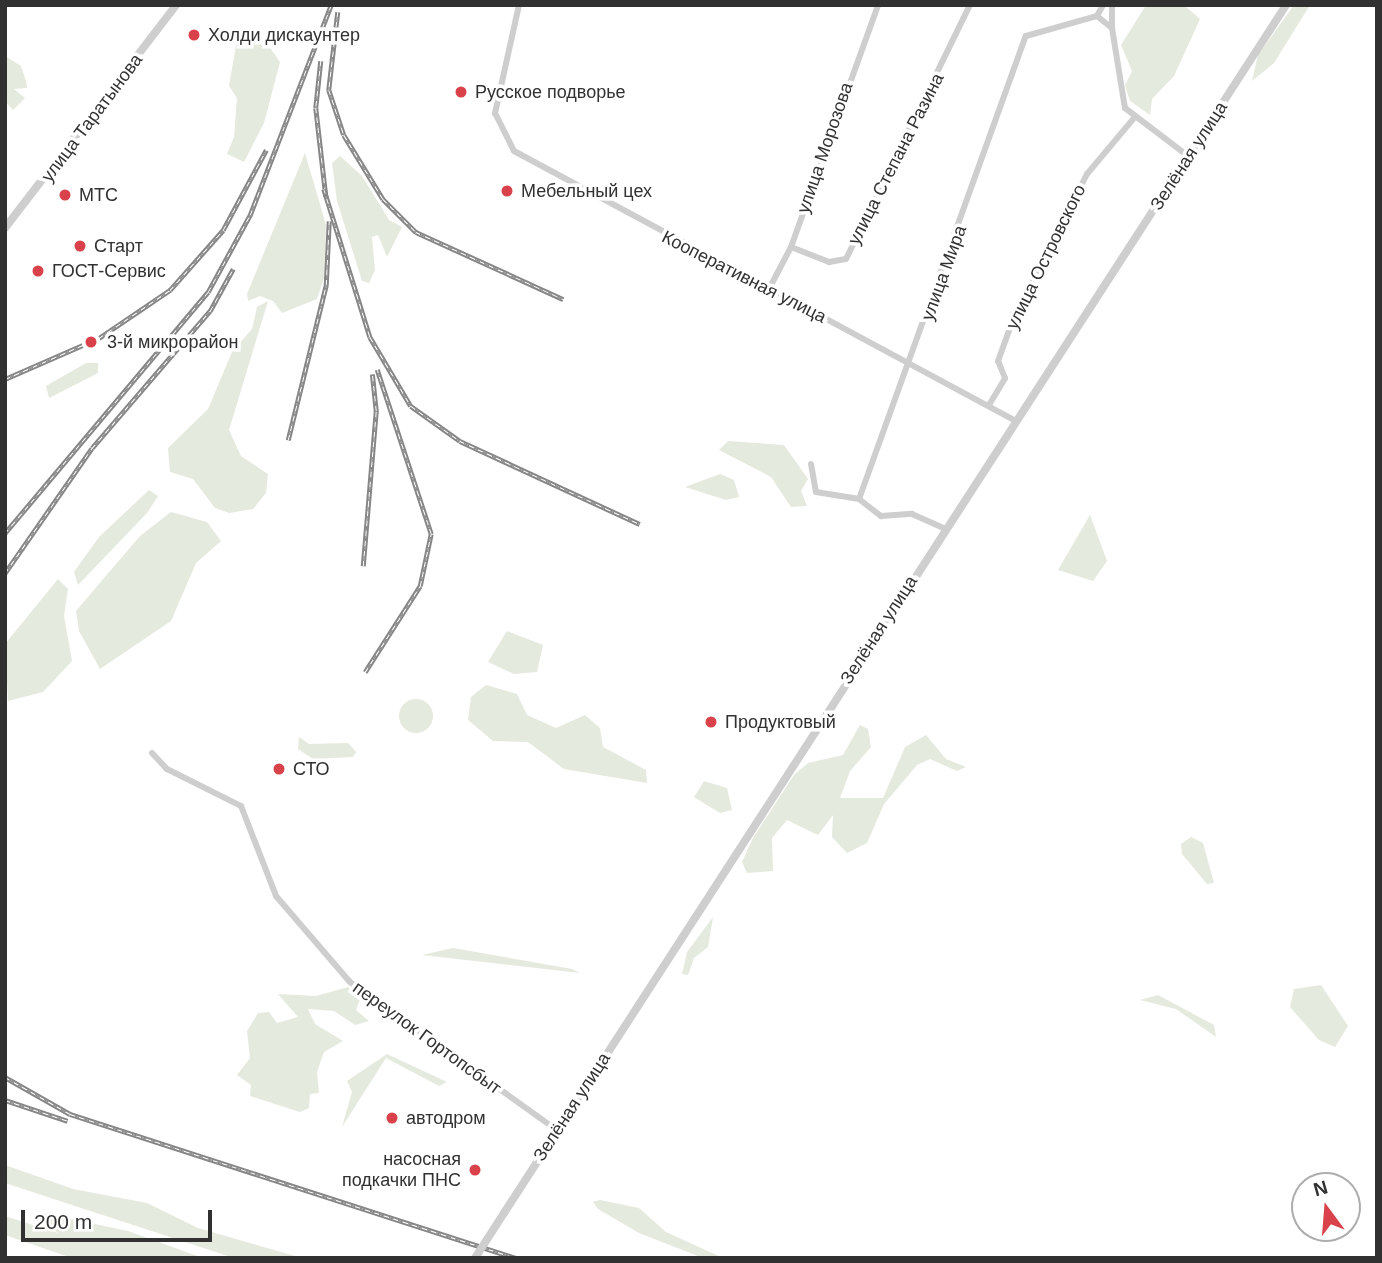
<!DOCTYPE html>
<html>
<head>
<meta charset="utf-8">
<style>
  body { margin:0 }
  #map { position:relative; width:1382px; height:1263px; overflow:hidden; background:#fff; font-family:Arial,sans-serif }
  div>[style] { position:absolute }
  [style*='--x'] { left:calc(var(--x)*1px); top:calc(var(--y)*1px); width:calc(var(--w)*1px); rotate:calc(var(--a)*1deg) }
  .green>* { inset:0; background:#e4eadd }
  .round { border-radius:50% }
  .minor>* { height:6px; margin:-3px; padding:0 3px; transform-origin:3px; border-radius:3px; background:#cecece }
  .tertiary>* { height:8px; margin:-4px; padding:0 4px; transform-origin:4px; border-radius:4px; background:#cecece }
  .rail>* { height:4.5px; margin-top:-2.25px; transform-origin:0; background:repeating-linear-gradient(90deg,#fff 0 5px,#868686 0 10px); box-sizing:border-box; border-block:2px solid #868686 }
  .tertiary-bridge>* { height:8px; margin:-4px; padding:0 4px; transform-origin:4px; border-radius:4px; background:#cecece }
  .dots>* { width:19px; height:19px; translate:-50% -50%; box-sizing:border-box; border:4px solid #fff; border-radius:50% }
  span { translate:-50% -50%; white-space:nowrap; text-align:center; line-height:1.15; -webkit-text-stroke:7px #fff; paint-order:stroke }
  .poi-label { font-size:18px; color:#313131 }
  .left { translate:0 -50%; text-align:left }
  .right { translate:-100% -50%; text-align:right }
  .street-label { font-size:18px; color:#313131 }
  .frame { position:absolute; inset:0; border:7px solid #313131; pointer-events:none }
  .north { position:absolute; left:1291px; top:1172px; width:70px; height:70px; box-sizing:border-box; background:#fff; border:2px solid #adadad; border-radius:50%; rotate:344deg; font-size:19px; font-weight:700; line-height:28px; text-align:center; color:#313131 }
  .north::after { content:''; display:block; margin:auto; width:24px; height:32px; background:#d9424b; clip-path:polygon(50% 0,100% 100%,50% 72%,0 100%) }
  .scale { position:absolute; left:21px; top:1210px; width:191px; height:32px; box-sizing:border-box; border:4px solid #313131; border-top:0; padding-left:9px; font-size:21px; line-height:24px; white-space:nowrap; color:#313131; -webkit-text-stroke:5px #fff; paint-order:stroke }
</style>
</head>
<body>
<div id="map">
  <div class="green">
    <i style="clip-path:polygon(1146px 5px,1185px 6px,1200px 19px,1174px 76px,1152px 99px,1150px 115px,1130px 101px,1125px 85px,1132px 71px,1121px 45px)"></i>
    <i style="clip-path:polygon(1294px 5px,1310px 5px,1274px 63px,1252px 81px,1258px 55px)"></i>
    <i style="clip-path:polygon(238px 34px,262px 36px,280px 62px,264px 123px,244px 162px,227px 154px,234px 137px,237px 98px,229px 86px)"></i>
    <i style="clip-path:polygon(5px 56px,21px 66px,26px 81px,27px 88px,14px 89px,25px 98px,13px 110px,5px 101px)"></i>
    <i style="clip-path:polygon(305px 153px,326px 225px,324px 278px,317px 299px,282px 313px,273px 301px,260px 296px,248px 301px,247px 294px)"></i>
    <i style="clip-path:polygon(340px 156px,362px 176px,389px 220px,402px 227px,387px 257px,378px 235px,372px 237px,375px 270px,369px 283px,362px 281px,337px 201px,332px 163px)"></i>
    <i style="clip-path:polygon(268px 301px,229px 430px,241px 456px,268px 474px,266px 493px,253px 509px,229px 513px,215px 508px,193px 479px,170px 472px,168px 448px,208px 409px,232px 352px,252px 329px,257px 307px)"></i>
    <i style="clip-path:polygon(86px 363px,98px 363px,98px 373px,49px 398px,46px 386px)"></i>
    <i style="clip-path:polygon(728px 441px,784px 445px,808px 479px,801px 491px,807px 506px,791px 507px,771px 477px,719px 450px)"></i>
    <i style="clip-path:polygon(720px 474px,734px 480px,739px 497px,726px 500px,685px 487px)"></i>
    <i style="clip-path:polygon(149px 490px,158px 496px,147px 513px,78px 585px,74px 572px,99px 537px)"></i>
    <i style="clip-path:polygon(171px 512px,207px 522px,221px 541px,196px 563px,171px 621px,100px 669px,79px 631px,76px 611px,140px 536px)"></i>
    <i style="clip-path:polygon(1090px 515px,1107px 561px,1093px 581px,1058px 570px)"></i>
    <i style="clip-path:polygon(58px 579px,68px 589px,64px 616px,72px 661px,43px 692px,8px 701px,5px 644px)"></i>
    <i style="clip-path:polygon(507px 631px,543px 645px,537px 672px,514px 674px,488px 662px)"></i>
    <i style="clip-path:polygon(486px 685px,517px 694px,527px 715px,556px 728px,585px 715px,600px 728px,603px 747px,646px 770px,647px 783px,564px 769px,528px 742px,493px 741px,468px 720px,471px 697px)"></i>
    <i class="round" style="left:399px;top:699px;width:34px;height:34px"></i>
    <i style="clip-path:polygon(860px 725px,868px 729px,871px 747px,850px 771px,840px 798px,883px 798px,905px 747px,926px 735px,946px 759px,966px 767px,957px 771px,930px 759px,917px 765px,884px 804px,867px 843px,847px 853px,832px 837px,833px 815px,818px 835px,787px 820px,772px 838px,773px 871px,747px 873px,742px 862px,753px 838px,794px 775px,808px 763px,843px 755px)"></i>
    <i style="clip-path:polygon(299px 737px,309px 744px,348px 743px,356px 752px,353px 757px,313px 759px,298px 749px)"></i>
    <i style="clip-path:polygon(704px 781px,727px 788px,732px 810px,720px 813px,694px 797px)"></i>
    <i style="clip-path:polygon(1191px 837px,1203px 843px,1214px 883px,1207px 884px,1182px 854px,1181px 844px)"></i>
    <i style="clip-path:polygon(713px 917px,708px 947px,694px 958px,688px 975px,682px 974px,687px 952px)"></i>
    <i style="clip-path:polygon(453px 948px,572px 969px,580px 973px,422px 955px)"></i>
    <i style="clip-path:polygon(1321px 985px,1348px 1026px,1335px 1047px,1319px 1040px,1290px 1007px,1294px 989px)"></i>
    <i style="clip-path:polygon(348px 987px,360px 999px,356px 1010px,369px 1021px,355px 1025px,334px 1011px,308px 1009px,315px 1024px,343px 1041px,324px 1052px,317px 1072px,319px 1093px,310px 1094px,309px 1108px,300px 1112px,250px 1096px,251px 1085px,237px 1075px,250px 1058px,247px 1031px,258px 1013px,269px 1012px,277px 1023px,298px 1017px,278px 994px,316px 996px)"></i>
    <i style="clip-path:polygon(1158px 995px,1214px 1025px,1216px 1037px,1176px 1009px,1140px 1000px)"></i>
    <i style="clip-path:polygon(387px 1054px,447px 1082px,439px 1086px,386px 1058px,342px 1127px,352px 1092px,347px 1081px)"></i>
    <i style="clip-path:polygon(5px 1165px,73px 1189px,147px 1203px,198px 1228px,302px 1258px,234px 1258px,5px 1183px)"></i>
    <i style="clip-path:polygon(600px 1200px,639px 1208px,666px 1232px,723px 1258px,703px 1258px,639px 1233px,598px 1209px,593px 1202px)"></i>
    <i style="clip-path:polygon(42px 1213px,128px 1231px,203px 1258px,72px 1258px,5px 1235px,5px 1216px,58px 1233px,39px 1218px)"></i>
  </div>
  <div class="minor">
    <i style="--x:519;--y:5;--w:111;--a:102.5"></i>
    <i style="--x:495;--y:113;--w:42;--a:63.4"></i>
    <i style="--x:514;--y:151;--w:568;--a:28.28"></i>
    <i style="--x:1097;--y:16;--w:19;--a:39"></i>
    <i style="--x:1112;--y:28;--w:81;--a:80.8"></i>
    <i style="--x:1125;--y:108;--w:79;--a:37.3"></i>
    <i style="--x:1112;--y:28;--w:23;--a:-90"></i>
    <i style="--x:791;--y:247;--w:41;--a:21.5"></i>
    <i style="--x:829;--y:262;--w:17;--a:-10"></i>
    <i style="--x:846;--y:259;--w:283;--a:-64"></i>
    <i style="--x:769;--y:289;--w:47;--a:-62.4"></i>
    <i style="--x:791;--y:247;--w:257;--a:-70.2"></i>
    <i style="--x:989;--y:405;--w:31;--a:-59"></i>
    <i style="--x:1005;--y:378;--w:18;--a:-112"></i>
    <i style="--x:998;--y:361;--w:38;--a:-70"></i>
    <i style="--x:1011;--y:325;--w:169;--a:-63.3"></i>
    <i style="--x:1087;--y:174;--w:73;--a:-50"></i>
    <i style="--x:811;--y:464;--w:28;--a:80"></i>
    <i style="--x:816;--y:492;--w:44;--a:9.2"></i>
    <i style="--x:859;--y:499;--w:492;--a:-70.2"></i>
    <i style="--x:1026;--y:36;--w:74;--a:-15.7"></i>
    <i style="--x:1097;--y:16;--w:13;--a:-61"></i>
    <i style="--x:859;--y:499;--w:28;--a:38"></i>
    <i style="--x:881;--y:516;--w:31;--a:-4"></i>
    <i style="--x:912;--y:514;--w:35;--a:24"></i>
    <i style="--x:152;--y:753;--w:22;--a:47"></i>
    <i style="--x:167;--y:769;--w:83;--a:26.6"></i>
    <i style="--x:241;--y:806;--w:97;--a:68.7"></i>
    <i style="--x:276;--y:896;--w:113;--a:49.3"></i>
    <i style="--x:350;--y:982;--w:254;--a:35.6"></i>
  </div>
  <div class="tertiary">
    <i style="--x:5;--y:228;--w:281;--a:-52.5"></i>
    <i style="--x:504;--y:1213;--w:1439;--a:-57.08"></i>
  </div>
  <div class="rail">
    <i style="--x:338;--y:12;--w:79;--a:96.6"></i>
    <i style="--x:329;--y:90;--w:47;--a:71.6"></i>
    <i style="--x:344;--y:135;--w:75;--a:58.6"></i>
    <i style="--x:383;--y:199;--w:47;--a:45"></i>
    <i style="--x:416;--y:232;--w:162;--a:24.5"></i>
    <i style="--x:321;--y:61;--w:47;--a:96.1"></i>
    <i style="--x:316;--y:108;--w:89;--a:83.5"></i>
    <i style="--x:324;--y:189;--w:155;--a:72.7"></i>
    <i style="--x:370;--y:337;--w:80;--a:59.3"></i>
    <i style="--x:411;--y:406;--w:60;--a:35.5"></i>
    <i style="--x:460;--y:441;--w:198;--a:24.8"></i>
    <i style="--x:5;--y:379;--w:103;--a:-23.6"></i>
    <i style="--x:99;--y:338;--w:86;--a:-34.1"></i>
    <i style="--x:170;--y:290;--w:80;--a:-48.5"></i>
    <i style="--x:223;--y:230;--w:91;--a:-61.7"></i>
    <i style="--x:288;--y:440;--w:160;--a:-76.2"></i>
    <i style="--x:326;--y:285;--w:64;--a:-87.3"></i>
    <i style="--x:5;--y:533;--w:315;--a:-49.9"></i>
    <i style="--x:208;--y:292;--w:88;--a:-61.4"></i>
    <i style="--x:250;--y:215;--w:225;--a:-68.9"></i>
    <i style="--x:363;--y:566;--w:156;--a:-85.2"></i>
    <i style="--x:376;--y:411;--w:37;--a:-96"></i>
    <i style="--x:5;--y:573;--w:152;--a:-55.2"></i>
    <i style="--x:92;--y:448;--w:181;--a:-49.3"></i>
    <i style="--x:210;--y:311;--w:48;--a:-61.3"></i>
    <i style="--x:365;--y:672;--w:102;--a:-57.4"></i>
    <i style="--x:420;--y:586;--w:53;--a:-78.1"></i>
    <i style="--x:431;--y:534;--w:173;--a:-108.2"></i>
    <i style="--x:5;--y:1077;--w:75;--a:29.6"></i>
    <i style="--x:70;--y:1114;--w:470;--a:17.9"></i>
    <i style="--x:5;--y:1100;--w:66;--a:18.4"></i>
  </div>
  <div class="tertiary-bridge">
    <i style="--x:475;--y:1258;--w:54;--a:-57.2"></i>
  </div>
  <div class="dots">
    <i style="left:194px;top:35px;background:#d9424b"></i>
    <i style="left:461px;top:92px;background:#d9424b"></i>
    <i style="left:507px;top:191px;background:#d9424b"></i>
    <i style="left:65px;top:195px;background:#d9424b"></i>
    <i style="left:80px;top:246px;background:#d9424b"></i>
    <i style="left:38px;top:271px;background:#d9424b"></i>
    <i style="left:91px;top:342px;background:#d9424b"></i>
    <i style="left:711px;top:722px;background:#d9424b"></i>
    <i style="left:279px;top:769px;background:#d9424b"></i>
    <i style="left:392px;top:1118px;background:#d9424b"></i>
    <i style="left:475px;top:1170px;background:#d9424b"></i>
  </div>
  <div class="poi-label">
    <span class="left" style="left:208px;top:35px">Холди дискаунтер</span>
    <span class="left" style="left:475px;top:92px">Русское подворье</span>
    <span class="left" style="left:521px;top:191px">Мебельный цех</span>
    <span class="left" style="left:79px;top:195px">МТС</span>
    <span class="left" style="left:94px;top:246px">Старт</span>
    <span class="left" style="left:52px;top:271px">ГОСТ-Сервис</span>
    <span class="left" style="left:107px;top:342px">3-й микрорайон</span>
    <span class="left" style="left:725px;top:722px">Продуктовый</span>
    <span class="left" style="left:293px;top:769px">СТО</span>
    <span class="left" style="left:406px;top:1118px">автодром</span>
    <span class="right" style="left:461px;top:1170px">насосная<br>подкачки ПНС</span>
  </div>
  <div class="street-label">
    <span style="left:92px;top:118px;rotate:-53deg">улица Таратынова</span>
    <span style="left:825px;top:148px;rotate:-71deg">улица Морозова</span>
    <span style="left:1189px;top:156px;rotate:-57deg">Зелёная улица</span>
    <span style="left:896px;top:159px;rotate:-63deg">улица Степана Разина</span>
    <span style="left:1046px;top:257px;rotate:-64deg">улица Островского</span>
    <span style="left:944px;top:273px;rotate:-70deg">улица Мира</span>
    <span style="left:744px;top:277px;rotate:27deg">Кооперативная улица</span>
    <span style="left:879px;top:630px;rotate:-57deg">Зелёная улица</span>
    <span style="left:427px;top:1038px;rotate:36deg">переулок Гортопсбыт</span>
    <span style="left:572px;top:1107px;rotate:-57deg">Зелёная улица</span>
  </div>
  <div class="frame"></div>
  <div class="north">N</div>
  <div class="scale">200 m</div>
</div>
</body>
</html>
